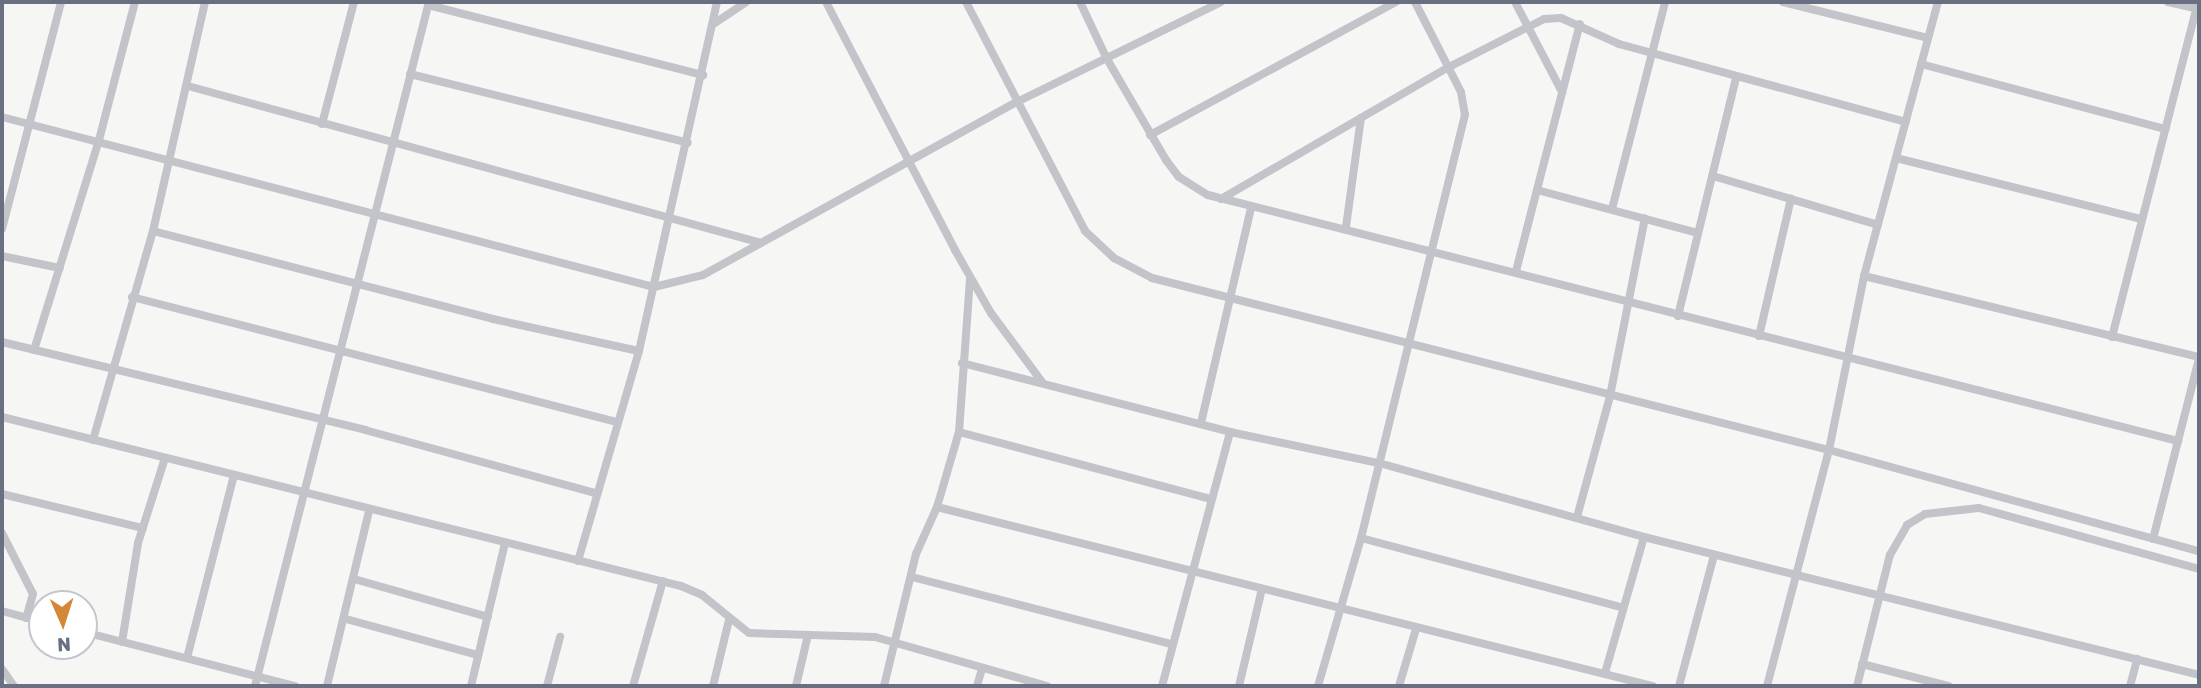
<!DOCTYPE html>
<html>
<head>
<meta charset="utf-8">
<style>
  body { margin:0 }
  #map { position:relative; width:2201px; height:688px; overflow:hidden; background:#f6f7f4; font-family:Rubik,sans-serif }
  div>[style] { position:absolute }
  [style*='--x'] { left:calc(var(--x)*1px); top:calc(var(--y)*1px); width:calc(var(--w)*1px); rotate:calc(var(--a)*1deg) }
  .street>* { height:8px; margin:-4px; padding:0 4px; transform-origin:4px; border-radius:4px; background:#c2c4c9 }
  span { translate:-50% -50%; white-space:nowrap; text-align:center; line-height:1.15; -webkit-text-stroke:7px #fff; paint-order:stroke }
  .frame { position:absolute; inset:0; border:4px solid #687082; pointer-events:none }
  .north { position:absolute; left:28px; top:590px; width:70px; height:70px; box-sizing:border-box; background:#fff; border:2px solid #c3c6cd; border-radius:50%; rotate:177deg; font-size:19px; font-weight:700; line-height:28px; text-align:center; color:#687082 }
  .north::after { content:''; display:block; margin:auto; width:24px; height:32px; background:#d48737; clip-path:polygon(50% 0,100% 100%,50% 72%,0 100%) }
</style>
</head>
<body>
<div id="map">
  <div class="street">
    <i style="--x:826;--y:2;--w:280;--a:62.5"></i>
    <i style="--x:955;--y:250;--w:73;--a:60.3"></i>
    <i style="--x:991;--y:313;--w:86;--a:53.5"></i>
    <i style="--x:966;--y:2;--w:258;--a:62.5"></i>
    <i style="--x:1085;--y:231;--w:40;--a:43"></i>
    <i style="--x:1114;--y:258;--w:43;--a:27.8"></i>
    <i style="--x:1152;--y:278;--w:699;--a:14.26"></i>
    <i style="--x:1829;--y:450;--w:384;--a:15.3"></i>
    <i style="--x:1080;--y:2;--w:63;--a:64.7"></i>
    <i style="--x:1107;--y:59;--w:117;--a:59.7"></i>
    <i style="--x:1166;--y:160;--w:21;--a:53"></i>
    <i style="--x:1179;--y:177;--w:34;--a:32"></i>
    <i style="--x:1208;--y:195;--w:1001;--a:14.23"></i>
    <i style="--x:1515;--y:2;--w:102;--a:62.4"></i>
    <i style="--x:1783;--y:2;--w:149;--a:13.9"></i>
    <i style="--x:2168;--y:2;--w:32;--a:13"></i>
    <i style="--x:428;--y:5;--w:284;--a:14.3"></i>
    <i style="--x:715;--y:23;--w:37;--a:-34"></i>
    <i style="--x:1921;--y:64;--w:253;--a:14.9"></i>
    <i style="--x:410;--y:74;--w:286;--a:13.9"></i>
    <i style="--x:188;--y:86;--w:594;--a:15.32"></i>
    <i style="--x:2;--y:117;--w:674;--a:14.61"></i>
    <i style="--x:654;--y:287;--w:50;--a:-13.8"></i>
    <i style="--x:703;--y:275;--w:359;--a:-28.9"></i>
    <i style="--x:1017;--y:102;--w:227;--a:-26.1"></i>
    <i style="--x:322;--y:124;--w:126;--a:-75.3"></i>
    <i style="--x:1150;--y:135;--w:280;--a:-28.4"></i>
    <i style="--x:1896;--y:158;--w:252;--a:14"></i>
    <i style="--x:1713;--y:176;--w:172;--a:16.5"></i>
    <i style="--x:1537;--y:190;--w:166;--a:15"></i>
    <i style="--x:1221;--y:199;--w:263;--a:-30.1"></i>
    <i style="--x:1449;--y:67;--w:106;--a:-26.8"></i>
    <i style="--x:1544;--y:19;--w:17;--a:-3"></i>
    <i style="--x:1561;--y:18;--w:64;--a:24.1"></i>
    <i style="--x:1619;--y:44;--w:297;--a:15.2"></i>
    <i style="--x:1612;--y:209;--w:214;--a:-75.6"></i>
    <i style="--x:1346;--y:227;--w:110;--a:-82.2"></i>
    <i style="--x:2;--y:229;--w:235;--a:-75.4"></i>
    <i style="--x:153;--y:231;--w:351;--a:14.5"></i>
    <i style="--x:493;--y:319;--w:149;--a:12.4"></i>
    <i style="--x:2;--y:256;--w:59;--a:11.7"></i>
    <i style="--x:1516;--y:271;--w:255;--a:-75.5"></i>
    <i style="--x:1864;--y:276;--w:345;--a:13.6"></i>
    <i style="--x:132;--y:297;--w:501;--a:14.45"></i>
    <i style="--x:1678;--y:316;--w:245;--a:-76.3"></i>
    <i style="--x:1759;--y:336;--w:141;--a:-76.9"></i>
    <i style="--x:2112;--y:337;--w:346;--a:-75.6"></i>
    <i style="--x:2;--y:342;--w:374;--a:13.6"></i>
    <i style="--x:365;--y:430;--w:239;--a:15.3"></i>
    <i style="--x:34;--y:350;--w:220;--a:-72.8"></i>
    <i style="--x:99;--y:140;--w:143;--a:-75.4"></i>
    <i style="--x:962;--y:363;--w:277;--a:14.4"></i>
    <i style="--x:1230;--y:432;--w:152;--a:11.8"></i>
    <i style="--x:1379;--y:463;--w:275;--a:15.6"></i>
    <i style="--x:1644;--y:537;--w:572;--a:13.96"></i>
    <i style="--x:2;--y:417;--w:700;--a:13.98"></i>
    <i style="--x:681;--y:586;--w:23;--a:23"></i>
    <i style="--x:702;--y:595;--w:60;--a:39"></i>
    <i style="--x:749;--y:633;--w:126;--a:1.8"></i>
    <i style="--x:875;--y:637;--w:179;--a:15.9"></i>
    <i style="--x:1201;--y:423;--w:221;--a:-76.9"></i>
    <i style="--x:959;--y:432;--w:261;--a:14.9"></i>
    <i style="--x:93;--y:440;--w:217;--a:-74"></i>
    <i style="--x:153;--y:231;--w:235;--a:-77.2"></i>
    <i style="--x:2;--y:494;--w:145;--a:13.6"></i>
    <i style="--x:937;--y:507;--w:738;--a:14.04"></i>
    <i style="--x:1577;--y:517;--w:125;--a:-74.7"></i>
    <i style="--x:1610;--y:396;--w:181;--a:-78.9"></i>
    <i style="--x:2;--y:533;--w:68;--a:63.1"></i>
    <i style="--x:33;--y:594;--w:25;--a:106"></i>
    <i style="--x:1361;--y:538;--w:269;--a:14.9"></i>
    <i style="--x:2153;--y:539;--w:186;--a:-75.7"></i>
    <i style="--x:578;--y:561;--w:219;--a:-73.8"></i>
    <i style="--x:639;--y:351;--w:358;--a:-77.4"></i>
    <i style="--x:912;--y:577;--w:268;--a:14.5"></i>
    <i style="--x:354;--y:579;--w:139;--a:15.8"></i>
    <i style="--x:2;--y:611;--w:41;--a:15.4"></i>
    <i style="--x:346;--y:619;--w:137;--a:15.3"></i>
    <i style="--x:84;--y:632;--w:218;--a:14.4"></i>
    <i style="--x:122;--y:642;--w:100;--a:-80.8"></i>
    <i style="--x:138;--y:543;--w:89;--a:-72.4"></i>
    <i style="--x:187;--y:658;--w:189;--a:-75.6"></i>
    <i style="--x:1862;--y:664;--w:89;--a:14.3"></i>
    <i style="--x:2;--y:669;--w:21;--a:55"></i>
    <i style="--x:1605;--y:673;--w:141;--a:-74"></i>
    <i style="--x:255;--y:686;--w:706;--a:-75.73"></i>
    <i style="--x:327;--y:686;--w:180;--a:-76.5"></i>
    <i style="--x:471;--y:686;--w:147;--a:-76.6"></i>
    <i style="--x:547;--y:686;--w:51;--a:-75.1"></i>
    <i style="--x:633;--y:686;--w:109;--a:-74.1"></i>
    <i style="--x:713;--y:686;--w:68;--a:-76.4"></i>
    <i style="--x:796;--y:686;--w:48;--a:-76.8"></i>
    <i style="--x:884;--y:686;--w:136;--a:-76.4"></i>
    <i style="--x:916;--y:554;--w:51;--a:-65.9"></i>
    <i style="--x:937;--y:507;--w:78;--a:-73.7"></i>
    <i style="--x:959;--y:432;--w:154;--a:-85.9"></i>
    <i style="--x:977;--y:686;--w:19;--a:-74"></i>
    <i style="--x:1162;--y:686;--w:263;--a:-75"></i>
    <i style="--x:1239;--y:686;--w:100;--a:-76.7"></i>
    <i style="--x:1318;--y:686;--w:154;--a:-73.8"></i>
    <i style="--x:1361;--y:538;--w:436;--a:-76.2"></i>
    <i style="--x:1465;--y:115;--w:23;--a:-100"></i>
    <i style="--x:1461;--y:92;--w:101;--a:-117.1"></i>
    <i style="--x:1399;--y:686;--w:59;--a:-73.4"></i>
    <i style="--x:1679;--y:686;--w:136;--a:-75"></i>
    <i style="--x:1767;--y:686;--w:244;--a:-75.3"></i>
    <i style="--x:1829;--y:450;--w:177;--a:-78.6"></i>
    <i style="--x:1864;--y:276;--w:284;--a:-74.9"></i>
    <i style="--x:1857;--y:686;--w:135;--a:-75.9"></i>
    <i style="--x:1890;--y:555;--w:34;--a:-60"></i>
    <i style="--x:1907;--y:525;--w:21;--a:-31"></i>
    <i style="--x:1925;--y:514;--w:54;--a:-6.3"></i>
    <i style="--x:1979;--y:508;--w:228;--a:15.5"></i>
    <i style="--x:2130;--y:686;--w:28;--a:-75"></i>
  </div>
  <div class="frame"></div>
  <div class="north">N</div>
</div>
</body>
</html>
